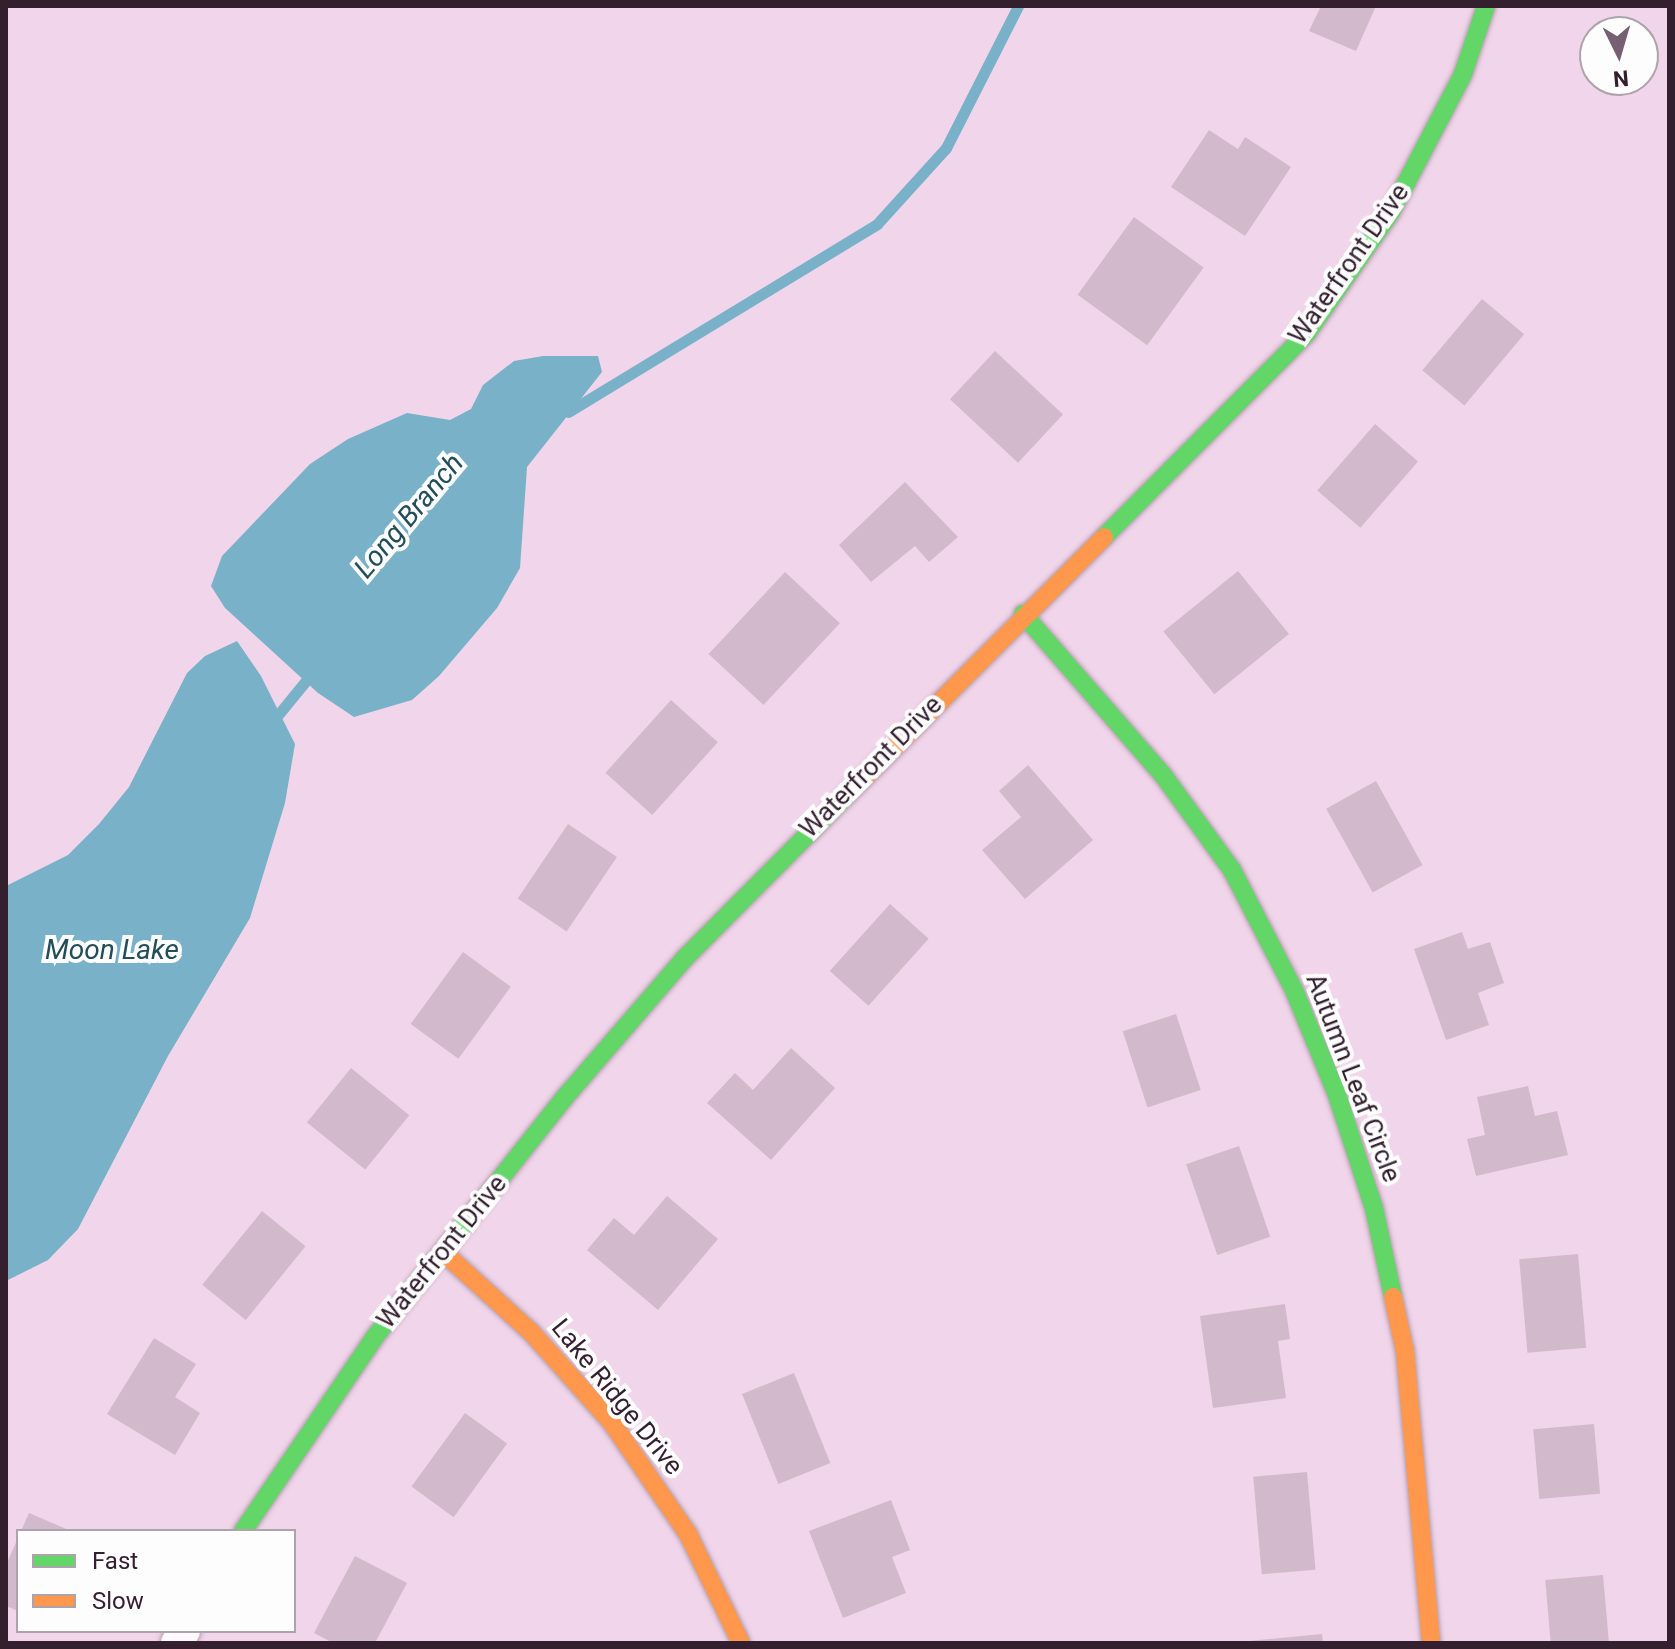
<!DOCTYPE html>
<html>
<head>
<meta charset="utf-8">
<style>
  body { margin:0 }
  #map { position:relative; width:1675px; height:1649px; overflow:hidden; background:#f1d5ea; font-family:Roboto,sans-serif }
  div>[style] { position:absolute }
  [style*='--x'] { left:calc(var(--x)*1px); top:calc(var(--y)*1px); width:calc(var(--w)*1px); rotate:calc(var(--a)*1deg) }
  .water>* { inset:0; background:#79b2c8 }
  .stream>* { height:11px; margin:-5.5px; padding:0 5.5px; transform-origin:5.5px; border-radius:5.5px; background:#79b2c8 }
  .building>* { inset:0; background:#d2bacc; transform-origin:0 0 }
  .roads { filter:drop-shadow(0 0 2px #b39eae) drop-shadow(0 0 2px #b39eae) }
  .street>* { height:32px; margin:-16px; padding:0 16px; transform-origin:16px; border-radius:16px; background:#fdf9fc }
  .fast>* { height:18px; margin:-9px; padding:0 9px; transform-origin:9px; border-radius:9px; background:#63d668 }
  .slow>* { height:18px; margin:-9px; padding:0 9px; transform-origin:9px; border-radius:9px; background:#ff974d }
  span { translate:-50% -50%; white-space:nowrap; text-align:center; line-height:1.15; -webkit-text-stroke:8px #fdfdfd; paint-order:stroke }
  .street-label { font-size:26px; color:#331f2e }
  .water-label { font-size:28px; color:#234d58; font-style:italic }
  .frame { position:absolute; inset:0; border:8px solid #331f2e; pointer-events:none }
  .legend { position:absolute; left:16px; top:1529px; width:280px; height:104px; box-sizing:border-box; background:#fdfdfd; border:2px solid #aca4aa; margin:0; padding:10px 14px; list-style:none; font-size:24px; color:#331f2e }
  .legend li { display:flex; align-items:center; gap:16px; height:40px }
  .legend b { width:40px; border:2px solid #aca4aa }
  .north { position:absolute; left:1579px; top:16px; width:80px; height:80px; box-sizing:border-box; background:#fdfdfd; border:2px solid #aca4aa; border-radius:50%; rotate:175deg; font-size:22px; font-weight:700; line-height:32px; text-align:center; color:#331f2e }
  .north::after { content:''; display:block; margin:auto; width:28px; height:36px; background:#765f70; clip-path:polygon(50% 0,100% 100%,50% 72%,0 100%) }
</style>
</head>
<body>
<div id="map">
  <div class="water">
    <i style="clip-path:polygon(543px 356px,598px 356px,602px 372px,527px 467px,520px 568px,497px 608px,439px 676px,412px 700px,354px 717px,318px 693px,225px 608px,211px 586px,222px 556px,310px 464px,348px 439px,407px 413px,450px 420px,471px 409px,483px 385px,514px 361px)"></i>
    <i style="clip-path:polygon(237px 641px,261px 676px,295px 744px,285px 803px,250px 918px,168px 1056px,78px 1229px,48px 1260px,6px 1281px,6px 886px,68px 855px,99px 824px,129px 787px,187px 673px,205px 656px)"></i>
  </div>
  <div class="stream">
    <i style="--x:568;--y:412;--w:362;--a:-31.3"></i>
    <i style="--x:877;--y:224;--w:103;--a:-47.8"></i>
    <i style="--x:946;--y:148;--w:159;--a:-63.1"></i>
    <i style="--x:273;--y:721;--w:63;--a:-50.8"></i>
  </div>
  <div class="building">
    <i style="clip-path:polygon(1321px 6px,1376px 6px,1356px 51px,1309px 31px)"></i>
    <i style="clip-path:polygon(1209px 130px,1238px 149px,1245px 137px,1291px 167px,1245px 236px,1171px 187px)"></i>
    <i style="left:1134px;top:217px;width:86px;height:96px;rotate:36deg"></i>
    <i style="left:1482px;top:299px;width:55px;height:93px;rotate:40deg"></i>
    <i style="left:995px;top:351px;width:93px;height:66px;rotate:43deg"></i>
    <i style="left:1375px;top:424px;width:57px;height:88px;rotate:41deg"></i>
    <i style="clip-path:polygon(905px 482px,958px 537px,929px 562px,915px 546px,871px 582px,839px 545px)"></i>
    <i style="left:1238px;top:571px;width:81px;height:96px;rotate:51deg"></i>
    <i style="left:785px;top:572px;width:75px;height:112px;rotate:43deg"></i>
    <i style="left:671px;top:700px;width:63px;height:98px;rotate:42deg"></i>
    <i style="clip-path:polygon(1028px 765px,1093px 840px,1025px 899px,982px 850px,1021px 817px,999px 791px)"></i>
    <i style="left:1376px;top:781px;width:96px;height:57px;rotate:61deg"></i>
    <i style="left:568px;top:824px;width:59px;height:90px;rotate:34deg"></i>
    <i style="left:890px;top:904px;width:52px;height:90px;rotate:42deg"></i>
    <i style="clip-path:polygon(1462px 932px,1468px 949px,1490px 942px,1504px 983px,1478px 993px,1489px 1025px,1446px 1040px,1414px 949px)"></i>
    <i style="left:463px;top:952px;width:59px;height:89px;rotate:36deg"></i>
    <i style="left:1176px;top:1014px;width:80px;height:56px;rotate:72deg"></i>
    <i style="clip-path:polygon(791px 1048px,835px 1088px,771px 1160px,707px 1103px,735px 1073px,753px 1090px)"></i>
    <i style="left:351px;top:1068px;width:75px;height:70px;rotate:39deg"></i>
    <i style="clip-path:polygon(1528px 1086px,1535px 1116px,1557px 1111px,1568px 1155px,1476px 1176px,1467px 1139px,1485px 1135px,1477px 1097px)"></i>
    <i style="left:1239px;top:1146px;width:96px;height:56px;rotate:71deg"></i>
    <i style="clip-path:polygon(667px 1196px,718px 1239px,658px 1310px,587px 1250px,614px 1218px,634px 1235px)"></i>
    <i style="left:262px;top:1211px;width:56px;height:95px;rotate:39deg"></i>
    <i style="left:1578px;top:1254px;width:94px;height:59px;rotate:85deg"></i>
    <i style="clip-path:polygon(1285px 1304px,1290px 1339px,1278px 1341px,1286px 1398px,1213px 1408px,1200px 1316px)"></i>
    <i style="clip-path:polygon(154px 1338px,196px 1364px,175px 1397px,200px 1413px,175px 1455px,107px 1414px)"></i>
    <i style="left:794px;top:1373px;width:97px;height:56px;rotate:68deg"></i>
    <i style="left:465px;top:1413px;width:52px;height:91px;rotate:36deg"></i>
    <i style="left:1594px;top:1424px;width:70px;height:61px;rotate:85deg"></i>
    <i style="left:1307px;top:1472px;width:98px;height:54px;rotate:85deg"></i>
    <i style="clip-path:polygon(891px 1500px,910px 1550px,892px 1557px,906px 1593px,843px 1618px,809px 1531px)"></i>
    <i style="clip-path:polygon(29px 1513px,71px 1531px,21px 1531px)"></i>
    <i style="clip-path:polygon(18px 1538px,18px 1611px,6px 1606px,6px 1565px)"></i>
    <i style="clip-path:polygon(355px 1556px,407px 1583px,375px 1643px,333px 1643px,314px 1633px)"></i>
    <i style="left:1603px;top:1575px;width:68px;height:58px;rotate:85deg"></i>
    <i style="clip-path:polygon(1322px 1634px,1323px 1643px,1249px 1643px,1249px 1641px)"></i>
  </div>
  <div class="roads">
    <div class="street">
      <i style="--x:177;--y:1643;--w:14;--a:-60"></i>
    </div>
    <div class="fast">
      <i style="--x:1104;--y:537;--w:288;--a:-45.1"></i>
      <i style="--x:1307;--y:333;--w:147;--a:-55.2"></i>
      <i style="--x:1391;--y:212;--w:156;--a:-62.4"></i>
      <i style="--x:1463;--y:74;--w:72;--a:-71.3"></i>
      <i style="--x:1023;--y:614;--w:213;--a:49"></i>
      <i style="--x:1163;--y:775;--w:117;--a:54"></i>
      <i style="--x:1232;--y:870;--w:135;--a:62.7"></i>
      <i style="--x:1294;--y:990;--w:113;--a:67.7"></i>
      <i style="--x:1337;--y:1095;--w:119;--a:71.9"></i>
      <i style="--x:1374;--y:1208;--w:91;--a:77.9"></i>
      <i style="--x:243;--y:1531;--w:233;--a:-55.8"></i>
      <i style="--x:374;--y:1338;--w:308;--a:-51.6"></i>
      <i style="--x:565;--y:1097;--w:185;--a:-49.2"></i>
      <i style="--x:686;--y:957;--w:252;--a:-45.2"></i>
    </div>
    <div class="slow">
      <i style="--x:864;--y:778;--w:340;--a:-45.1"></i>
      <i style="--x:443;--y:1252;--w:119;--a:42.3"></i>
      <i style="--x:531;--y:1332;--w:122;--a:48.3"></i>
      <i style="--x:612;--y:1423;--w:135;--a:55.6"></i>
      <i style="--x:688;--y:1534;--w:121;--a:64.1"></i>
      <i style="--x:1393;--y:1297;--w:55;--a:77.5"></i>
      <i style="--x:1405;--y:1351;--w:293;--a:84.9"></i>
    </div>
  </div>
  <div class="street-label">
    <span style="left:1349px;top:264px;rotate:-55deg">Waterfront Drive</span>
    <span style="left:871px;top:767px;rotate:-45deg">Waterfront Drive</span>
    <span style="left:1353px;top:1078px;rotate:69deg">Autumn Leaf Circle</span>
    <span style="left:442px;top:1252px;rotate:-51deg">Waterfront Drive</span>
    <span style="left:617px;top:1397px;rotate:51deg">Lake Ridge Drive</span>
  </div>
  <div class="water-label">
    <span style="left:409px;top:516px;rotate:-50deg">Long Branch</span>
    <span style="left:112px;top:950px">Moon Lake</span>
  </div>
  <div class="frame"></div>
  <ul class="legend">
  <li><b style="height:10px;background:#63d668"></b>Fast</li>
  <li><b style="height:10px;background:#ff974d"></b>Slow</li>
  </ul>
  <div class="north">N</div>
</div>
</body>
</html>
